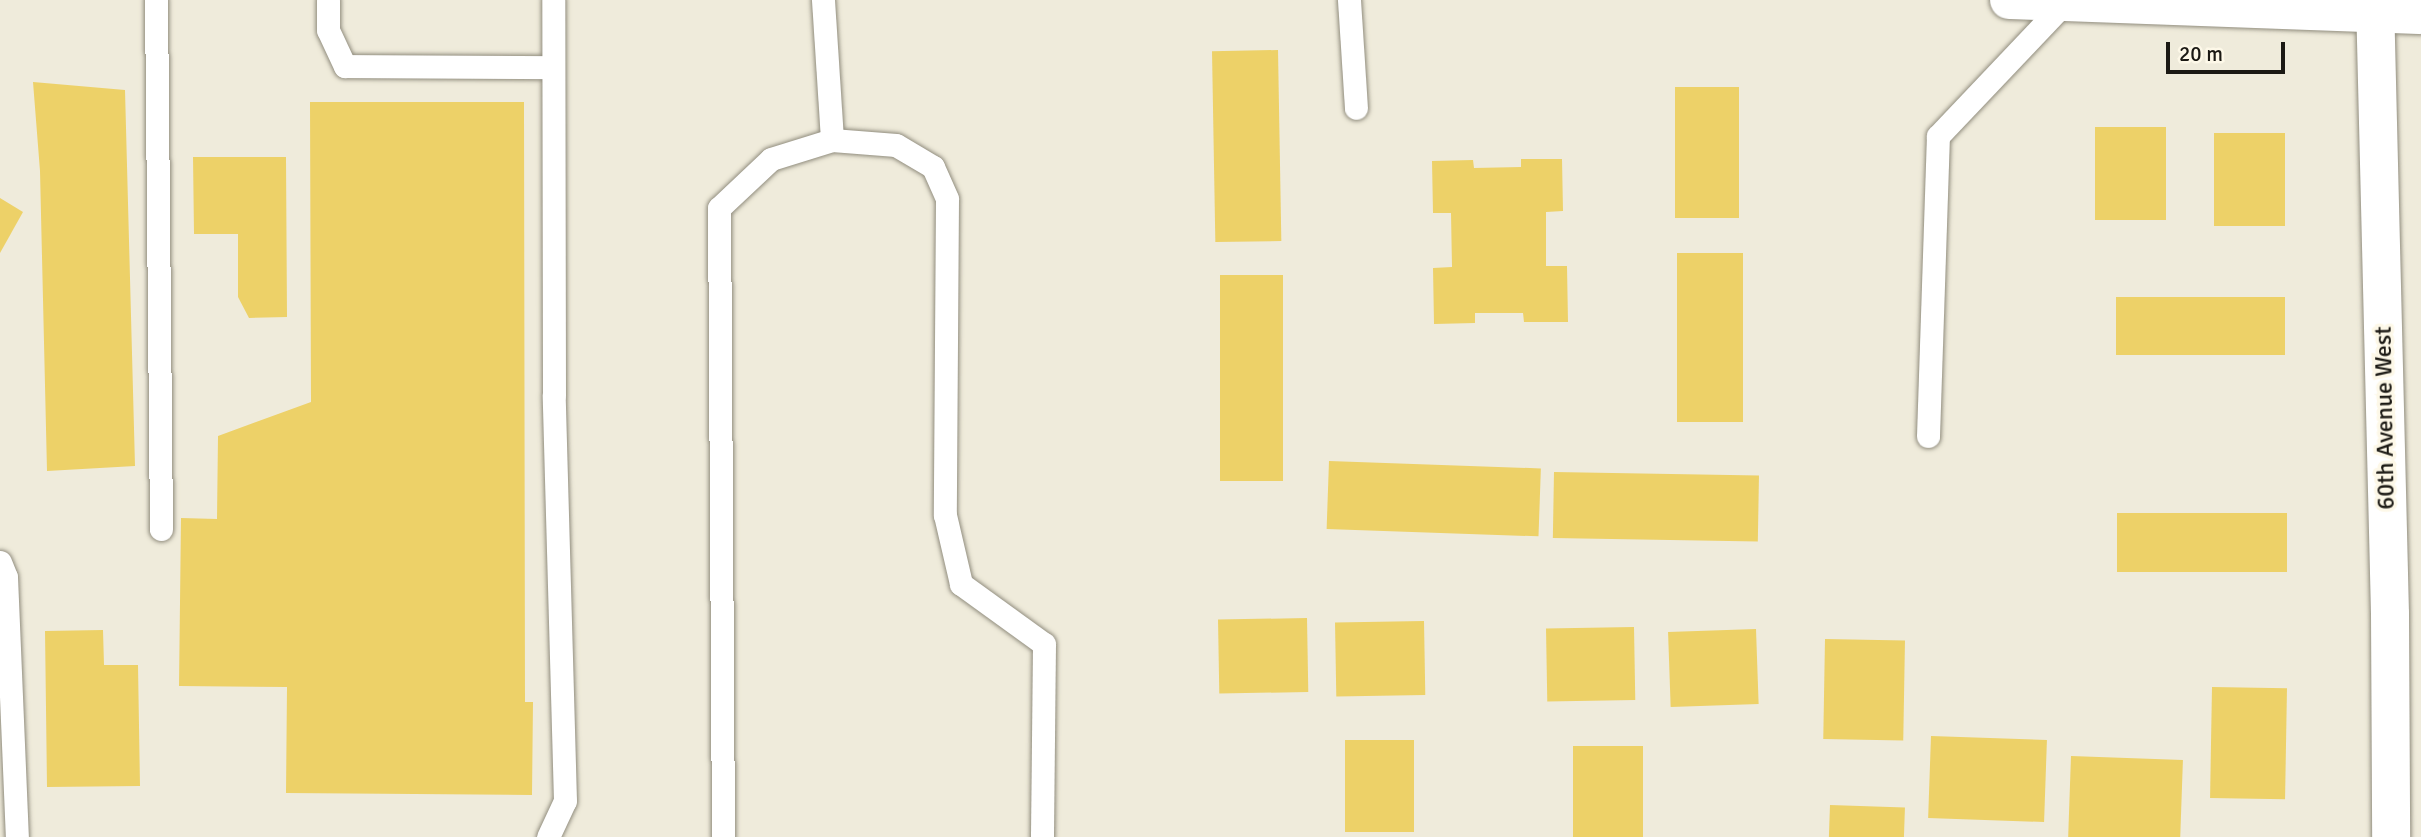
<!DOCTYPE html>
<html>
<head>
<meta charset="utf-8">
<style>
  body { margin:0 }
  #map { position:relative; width:2421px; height:837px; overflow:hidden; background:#efebdb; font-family:Signika,sans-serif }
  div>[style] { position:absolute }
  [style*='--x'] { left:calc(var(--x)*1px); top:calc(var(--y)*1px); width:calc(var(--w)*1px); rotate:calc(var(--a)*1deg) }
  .building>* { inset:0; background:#edd168; transform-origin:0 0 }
  .roads { filter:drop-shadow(0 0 2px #918d7e) drop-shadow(0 0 2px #918d7e) }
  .service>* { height:23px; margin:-11.5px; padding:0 11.5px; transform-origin:11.5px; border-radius:11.5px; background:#fff }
  .minor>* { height:38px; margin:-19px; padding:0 19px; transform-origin:19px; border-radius:19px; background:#fff }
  span { translate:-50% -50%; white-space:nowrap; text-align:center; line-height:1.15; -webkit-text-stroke:7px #fdf8e8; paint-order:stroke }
  .street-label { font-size:24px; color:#1b1914 }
  .scale { position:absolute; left:2166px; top:42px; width:119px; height:32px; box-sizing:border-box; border:4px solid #1b1914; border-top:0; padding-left:9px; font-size:21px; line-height:24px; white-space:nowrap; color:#1b1914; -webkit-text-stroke:5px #fdf8e8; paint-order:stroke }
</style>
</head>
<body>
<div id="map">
  <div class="building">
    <i style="left:1278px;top:50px;width:191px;height:66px;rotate:89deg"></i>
    <i style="clip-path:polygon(33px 82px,125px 90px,135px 466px,47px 471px,40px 171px)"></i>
    <i style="left:1675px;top:87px;width:64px;height:131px"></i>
    <i style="clip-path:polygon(310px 102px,524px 102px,525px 702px,533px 702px,532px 795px,286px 793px,287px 687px,179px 686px,181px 518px,217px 519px,218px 436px,311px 402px)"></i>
    <i style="left:2166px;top:127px;width:93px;height:71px;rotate:90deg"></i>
    <i style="left:2214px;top:133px;width:71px;height:93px"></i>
    <i style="clip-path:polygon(193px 157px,286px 157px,287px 317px,249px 318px,238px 297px,238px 234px,194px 234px)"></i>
    <i style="clip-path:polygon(1521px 159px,1562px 159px,1563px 211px,1546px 212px,1546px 266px,1567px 266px,1568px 322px,1524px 322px,1523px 313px,1475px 313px,1475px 323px,1434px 324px,1433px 268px,1452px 267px,1451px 213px,1433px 213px,1432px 161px,1473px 160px,1474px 168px,1521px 167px)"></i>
    <i style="clip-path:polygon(0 198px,23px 212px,0 253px)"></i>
    <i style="left:1677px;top:253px;width:66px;height:169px"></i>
    <i style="left:1220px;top:275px;width:63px;height:206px"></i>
    <i style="left:2116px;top:297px;width:169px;height:58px"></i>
    <i style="left:1329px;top:461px;width:212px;height:68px;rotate:2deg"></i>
    <i style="left:1554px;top:472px;width:205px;height:66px;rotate:1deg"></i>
    <i style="left:2117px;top:513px;width:170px;height:59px"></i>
    <i style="left:1307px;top:618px;width:74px;height:89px;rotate:89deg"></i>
    <i style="left:1424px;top:621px;width:74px;height:89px;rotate:89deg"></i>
    <i style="left:1634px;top:627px;width:73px;height:88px;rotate:89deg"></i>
    <i style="left:1756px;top:629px;width:75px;height:88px;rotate:88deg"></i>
    <i style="clip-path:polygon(103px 630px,104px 665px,138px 665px,140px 786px,47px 787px,45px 631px)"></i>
    <i style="left:1825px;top:639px;width:80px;height:100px;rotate:1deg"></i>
    <i style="left:2212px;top:687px;width:75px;height:111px;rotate:1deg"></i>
    <i style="left:1931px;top:736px;width:116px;height:82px;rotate:2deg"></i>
    <i style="left:1345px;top:740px;width:69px;height:92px"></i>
    <i style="left:1573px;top:746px;width:70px;height:91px"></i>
    <i style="left:2071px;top:756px;width:112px;height:81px;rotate:2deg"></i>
    <i style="left:1830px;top:805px;width:75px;height:32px;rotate:2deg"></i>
  </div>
  <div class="roads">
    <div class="service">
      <i style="--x:156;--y:0;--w:529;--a:89.46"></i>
      <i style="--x:328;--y:0;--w:30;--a:90"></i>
      <i style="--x:328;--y:30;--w:40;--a:65"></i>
      <i style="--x:345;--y:66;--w:208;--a:0.3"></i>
      <i style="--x:823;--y:0;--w:140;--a:86.3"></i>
      <i style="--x:1349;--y:0;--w:108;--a:86.3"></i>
      <i style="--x:1928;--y:436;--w:300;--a:-88.1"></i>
      <i style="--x:1938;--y:136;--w:185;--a:-46.5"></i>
      <i style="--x:0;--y:562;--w:16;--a:68"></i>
      <i style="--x:6;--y:577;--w:260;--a:87.6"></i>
      <i style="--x:548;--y:837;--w:40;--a:-65"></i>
      <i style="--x:565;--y:801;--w:406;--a:-91.6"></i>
      <i style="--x:554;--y:395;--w:395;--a:-90.1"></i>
      <i style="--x:723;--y:837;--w:629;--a:-90.36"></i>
      <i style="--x:719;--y:208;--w:71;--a:-43.3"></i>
      <i style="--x:771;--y:159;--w:64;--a:-17.3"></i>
      <i style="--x:832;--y:140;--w:64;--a:4.5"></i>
      <i style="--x:896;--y:145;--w:43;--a:30.7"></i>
      <i style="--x:933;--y:167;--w:35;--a:66"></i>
      <i style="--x:947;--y:199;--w:316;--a:90.4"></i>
      <i style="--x:945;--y:515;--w:71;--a:76.9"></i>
      <i style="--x:961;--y:584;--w:102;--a:35.9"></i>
      <i style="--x:1044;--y:644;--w:193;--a:90.6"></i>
    </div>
    <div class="minor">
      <i style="--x:2009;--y:0;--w:412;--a:2.1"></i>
      <i style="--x:2375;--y:0;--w:614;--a:88.6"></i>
      <i style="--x:2390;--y:614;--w:223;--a:89.7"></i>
    </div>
  </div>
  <div class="street-label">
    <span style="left:2385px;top:418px;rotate:-91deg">60th Avenue West</span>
  </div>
  <div class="scale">20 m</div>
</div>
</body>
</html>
